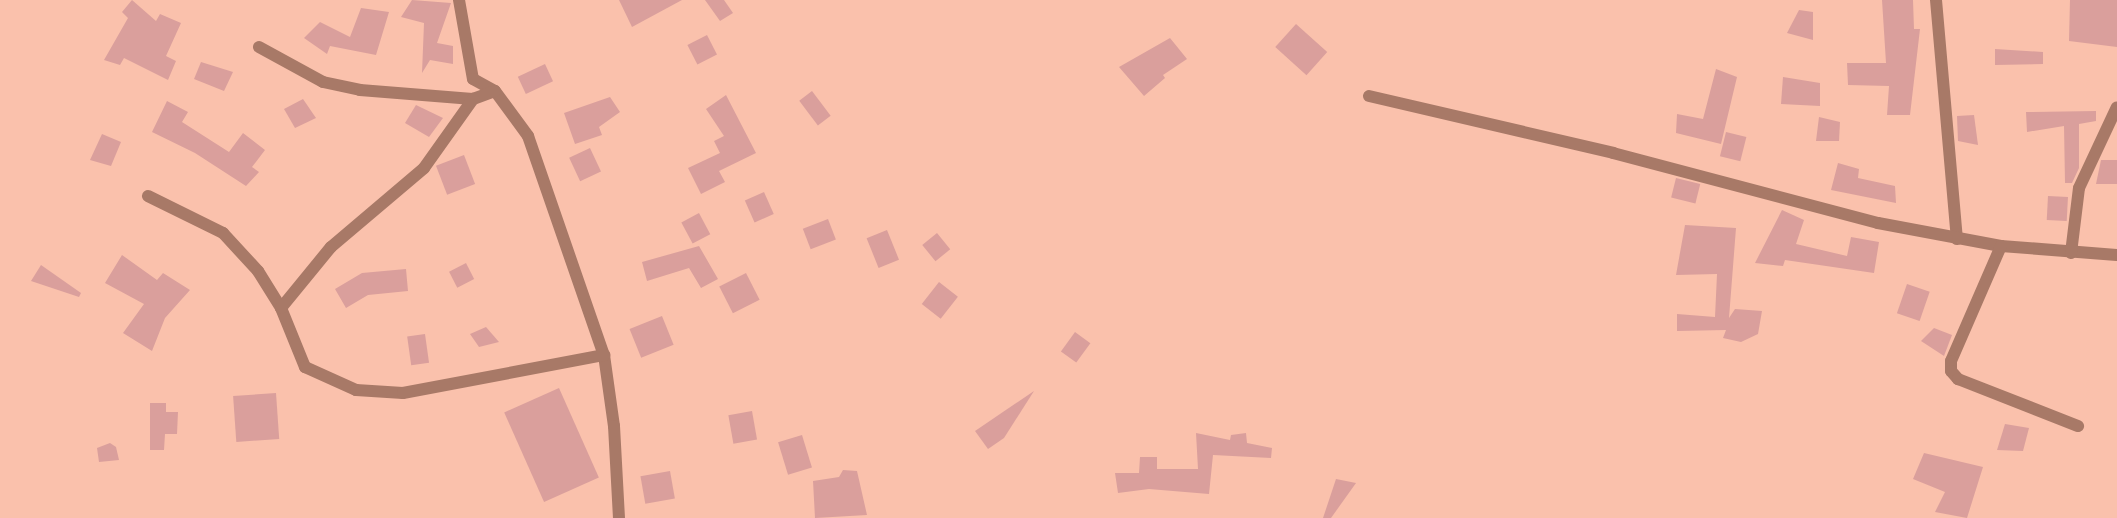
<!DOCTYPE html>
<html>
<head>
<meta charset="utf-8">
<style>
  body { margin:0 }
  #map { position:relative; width:2117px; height:518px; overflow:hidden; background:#fac1ac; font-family:Arial,sans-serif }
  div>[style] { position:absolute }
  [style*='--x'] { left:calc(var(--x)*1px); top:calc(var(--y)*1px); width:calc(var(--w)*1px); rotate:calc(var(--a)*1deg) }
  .building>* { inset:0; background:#da9f9c; transform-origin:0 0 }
  .minor>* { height:12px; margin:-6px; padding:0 6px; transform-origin:6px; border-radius:6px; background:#a87967 }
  span { translate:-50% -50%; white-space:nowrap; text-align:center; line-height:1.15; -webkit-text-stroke:4.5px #feece6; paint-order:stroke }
</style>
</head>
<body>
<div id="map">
  <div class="building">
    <i style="clip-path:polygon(132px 0,156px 21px,160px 14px,181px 23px,166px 56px,176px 61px,168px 80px,124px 58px,120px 65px,104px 60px,128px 18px,122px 12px)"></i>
    <i style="clip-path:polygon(412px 0,451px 3px,437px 43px,453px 46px,453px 64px,430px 60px,422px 73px,424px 23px,401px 17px)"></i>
    <i style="clip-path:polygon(619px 0,682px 0,632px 27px)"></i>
    <i style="clip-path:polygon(705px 0,724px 0,733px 13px,720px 21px)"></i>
    <i style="clip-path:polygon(1882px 0,1913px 0,1914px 29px,1920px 29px,1910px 115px,1887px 115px,1889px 86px,1848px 85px,1847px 63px,1886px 63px)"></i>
    <i style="clip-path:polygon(2070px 0,2117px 0,2117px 47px,2069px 41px)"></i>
    <i style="clip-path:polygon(361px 8px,389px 12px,376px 55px,330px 46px,327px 54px,304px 38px,320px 22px,350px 37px)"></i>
    <i style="clip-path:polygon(1799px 10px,1813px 12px,1813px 40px,1787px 33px)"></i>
    <i style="left:1296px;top:24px;width:42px;height:31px;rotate:42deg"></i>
    <i style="left:707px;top:35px;width:22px;height:22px;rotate:63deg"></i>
    <i style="clip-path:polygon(1170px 38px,1187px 59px,1163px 75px,1165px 78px,1144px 96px,1119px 67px)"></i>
    <i style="clip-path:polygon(1995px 49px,2043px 52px,2043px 64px,1995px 65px)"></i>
    <i style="clip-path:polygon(201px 62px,233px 72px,224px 91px,194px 79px)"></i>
    <i style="left:545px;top:64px;width:19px;height:30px;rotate:65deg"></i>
    <i style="clip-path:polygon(1716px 69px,1737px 77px,1721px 144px,1676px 133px,1677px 114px,1703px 119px)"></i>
    <i style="clip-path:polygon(1783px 77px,1820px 83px,1820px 106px,1781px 104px)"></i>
    <i style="left:812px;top:91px;width:31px;height:16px;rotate:53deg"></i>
    <i style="clip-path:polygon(726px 95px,756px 153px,719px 171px,725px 182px,701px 194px,688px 168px,720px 153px,714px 141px,724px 136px,706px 109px)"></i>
    <i style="clip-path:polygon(610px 97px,620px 112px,599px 127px,602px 135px,575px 144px,564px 113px)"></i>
    <i style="clip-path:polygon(303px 99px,316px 118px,295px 128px,284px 109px)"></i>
    <i style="clip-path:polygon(167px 101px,188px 112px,182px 122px,229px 152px,243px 133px,265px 150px,252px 167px,259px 172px,246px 186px,195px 153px,152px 132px)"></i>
    <i style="clip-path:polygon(416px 105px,443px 118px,429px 137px,405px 123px)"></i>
    <i style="clip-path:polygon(2096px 111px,2096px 121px,2079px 124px,2079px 168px,2072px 183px,2065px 183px,2064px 126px,2027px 132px,2026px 112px)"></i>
    <i style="clip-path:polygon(1974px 115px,1978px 145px,1958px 141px,1957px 116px)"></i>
    <i style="clip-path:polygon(1819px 117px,1840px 122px,1839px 141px,1816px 141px)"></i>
    <i style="left:1726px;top:132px;width:21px;height:25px;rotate:14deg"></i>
    <i style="clip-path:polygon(102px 134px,121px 142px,111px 166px,90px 160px)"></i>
    <i style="left:590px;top:148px;width:26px;height:23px;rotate:65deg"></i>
    <i style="left:464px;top:155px;width:31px;height:30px;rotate:69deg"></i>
    <i style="clip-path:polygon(2101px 160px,2117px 160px,2117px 184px,2096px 184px)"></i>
    <i style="clip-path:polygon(1838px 163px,1859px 169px,1858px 178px,1895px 186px,1896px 203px,1831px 190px)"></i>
    <i style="left:1676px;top:178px;width:25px;height:20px;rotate:14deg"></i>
    <i style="left:764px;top:192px;width:24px;height:21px;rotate:66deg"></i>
    <i style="left:2048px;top:196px;width:20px;height:24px;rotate:3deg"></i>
    <i style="clip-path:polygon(1782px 210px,1804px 220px,1796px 244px,1847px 256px,1851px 237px,1879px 242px,1874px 273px,1785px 260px,1783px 266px,1755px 263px)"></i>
    <i style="left:699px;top:213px;width:24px;height:20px;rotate:62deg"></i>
    <i style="left:828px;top:219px;width:22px;height:27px;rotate:69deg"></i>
    <i style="clip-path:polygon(1685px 225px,1736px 228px,1729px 318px,1735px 309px,1762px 311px,1758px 334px,1741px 342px,1723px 338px,1726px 330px,1677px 331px,1677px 314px,1715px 317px,1717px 274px,1676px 275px)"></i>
    <i style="left:887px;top:230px;width:32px;height:22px;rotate:68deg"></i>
    <i style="left:937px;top:233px;width:21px;height:19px;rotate:51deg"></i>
    <i style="clip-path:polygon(699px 246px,718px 279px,701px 288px,689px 268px,647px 281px,642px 262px)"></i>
    <i style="clip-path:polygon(122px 255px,157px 280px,163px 273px,190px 290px,165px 318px,152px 351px,123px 333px,144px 304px,105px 283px)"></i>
    <i style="left:466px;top:263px;width:18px;height:19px;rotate:63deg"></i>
    <i style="clip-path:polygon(41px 265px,81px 293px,79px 297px,31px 281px)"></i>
    <i style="clip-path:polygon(406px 269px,408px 291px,368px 295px,346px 308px,335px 289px,362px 273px)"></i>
    <i style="left:746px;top:273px;width:30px;height:30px;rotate:63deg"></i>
    <i style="left:939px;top:282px;width:24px;height:28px;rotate:38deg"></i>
    <i style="left:1907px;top:284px;width:24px;height:31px;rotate:19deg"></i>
    <i style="left:662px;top:316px;width:31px;height:35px;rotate:68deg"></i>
    <i style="clip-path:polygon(486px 327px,499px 342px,479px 347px,470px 334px)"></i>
    <i style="clip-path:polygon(1934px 328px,1952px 335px,1944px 356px,1921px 341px)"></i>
    <i style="left:1075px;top:332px;width:19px;height:24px;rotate:36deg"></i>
    <i style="left:425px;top:334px;width:29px;height:18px;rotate:82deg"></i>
    <i style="left:559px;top:388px;width:98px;height:60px;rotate:66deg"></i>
    <i style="clip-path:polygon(1034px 391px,1004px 438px,988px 449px,975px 431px)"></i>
    <i style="left:276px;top:393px;width:46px;height:43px;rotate:86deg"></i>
    <i style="clip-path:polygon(150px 403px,166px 403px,166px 412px,178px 412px,177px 434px,165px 434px,164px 450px,150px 450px)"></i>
    <i style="left:752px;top:411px;width:29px;height:24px;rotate:80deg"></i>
    <i style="clip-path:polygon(2005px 424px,2029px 428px,2023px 451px,1997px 450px)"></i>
    <i style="clip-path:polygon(1196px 433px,1230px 440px,1231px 435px,1246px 433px,1247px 443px,1272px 448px,1271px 458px,1213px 455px,1209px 494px,1149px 489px,1118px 493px,1115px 473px,1139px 473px,1140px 457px,1157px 457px,1157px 469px,1198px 469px)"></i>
    <i style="left:802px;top:435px;width:34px;height:25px;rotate:73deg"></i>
    <i style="clip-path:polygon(110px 443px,116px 447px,119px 460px,99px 462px,97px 448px)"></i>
    <i style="clip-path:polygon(1924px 453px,1983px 467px,1967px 518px,1935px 512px,1945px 492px,1913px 479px)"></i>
    <i style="clip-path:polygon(843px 470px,857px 471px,867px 515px,815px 518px,813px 481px,839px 477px)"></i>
    <i style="left:670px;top:471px;width:28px;height:30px;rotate:80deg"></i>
    <i style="clip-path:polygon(1336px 479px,1356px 483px,1331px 518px,1323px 518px)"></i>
  </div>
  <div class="minor">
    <i style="--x:459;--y:0;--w:80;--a:80"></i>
    <i style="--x:473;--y:79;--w:25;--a:29"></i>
    <i style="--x:495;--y:91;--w:56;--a:53.7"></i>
    <i style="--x:528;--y:136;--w:232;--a:70.9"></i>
    <i style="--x:604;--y:355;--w:72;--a:82"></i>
    <i style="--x:614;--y:426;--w:92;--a:86.9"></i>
    <i style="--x:1936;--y:0;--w:240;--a:85"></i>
    <i style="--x:259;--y:47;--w:73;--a:28.7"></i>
    <i style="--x:323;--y:82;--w:38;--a:12"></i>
    <i style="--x:360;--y:90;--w:113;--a:4.6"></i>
    <i style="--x:473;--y:99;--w:23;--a:-20"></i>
    <i style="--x:1369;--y:96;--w:251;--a:13.1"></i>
    <i style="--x:1613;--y:153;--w:274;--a:14.8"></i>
    <i style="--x:1878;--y:223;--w:125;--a:10.6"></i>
    <i style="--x:2001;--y:246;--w:116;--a:4.4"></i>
    <i style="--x:148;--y:196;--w:84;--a:26.3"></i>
    <i style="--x:223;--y:233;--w:52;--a:47.4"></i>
    <i style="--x:258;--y:271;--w:44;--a:58.1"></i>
    <i style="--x:281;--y:308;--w:64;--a:67.9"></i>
    <i style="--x:305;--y:367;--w:56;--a:24.3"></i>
    <i style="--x:356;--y:390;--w:47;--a:3.7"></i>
    <i style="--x:403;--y:393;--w:205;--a:-10.7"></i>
    <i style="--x:2001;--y:246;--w:125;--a:113.5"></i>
    <i style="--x:1951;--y:361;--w:10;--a:90"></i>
    <i style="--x:1951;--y:371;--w:11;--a:49"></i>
    <i style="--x:1958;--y:379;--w:129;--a:21.4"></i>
    <i style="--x:2071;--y:253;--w:65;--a:-83"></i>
    <i style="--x:2079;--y:188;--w:89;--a:-64.9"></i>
    <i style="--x:281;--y:308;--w:79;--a:-50.7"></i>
    <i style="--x:331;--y:247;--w:122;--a:-40.3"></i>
    <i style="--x:424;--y:168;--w:85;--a:-54.6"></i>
  </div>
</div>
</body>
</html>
